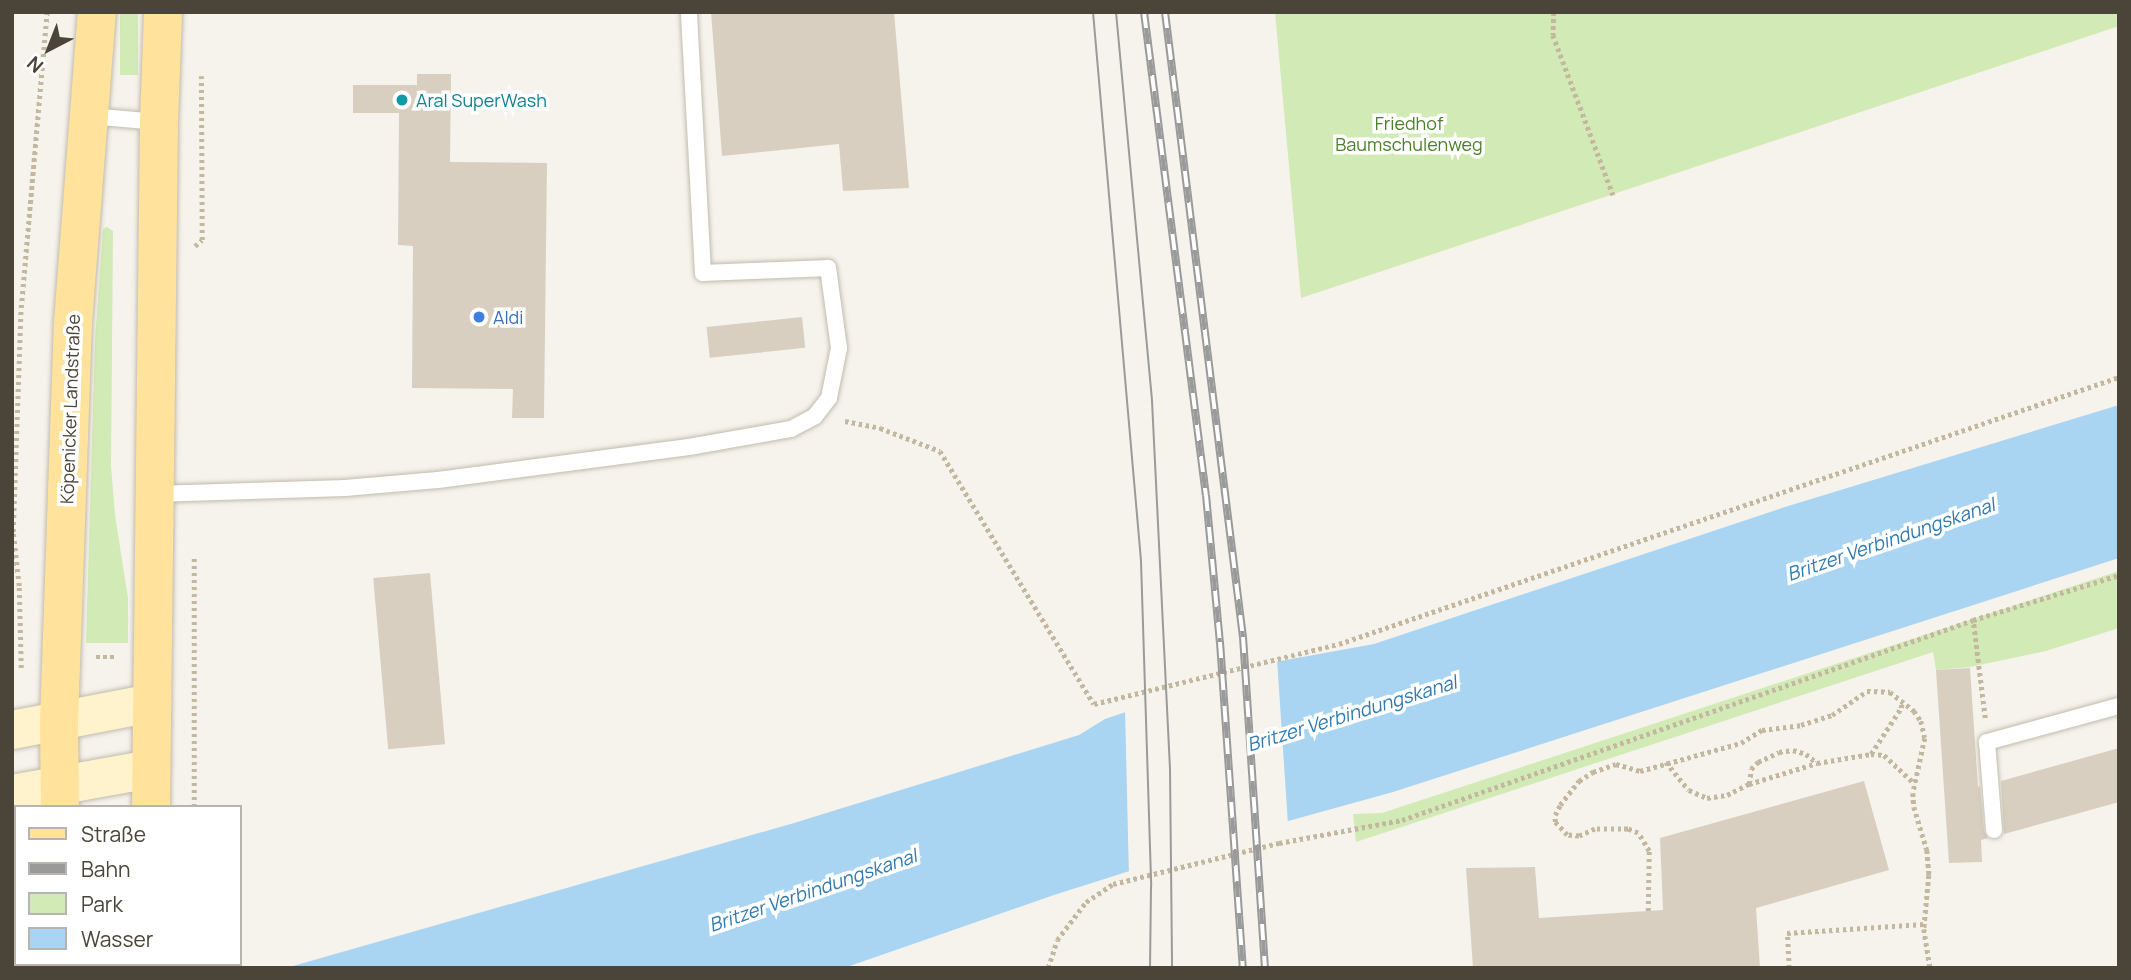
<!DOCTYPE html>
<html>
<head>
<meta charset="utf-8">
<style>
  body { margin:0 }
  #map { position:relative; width:2131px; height:980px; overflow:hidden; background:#f6f3ec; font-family:Manrope,sans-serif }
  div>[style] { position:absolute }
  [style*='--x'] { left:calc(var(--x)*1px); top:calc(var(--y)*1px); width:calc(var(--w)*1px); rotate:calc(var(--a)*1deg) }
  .green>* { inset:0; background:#d2eab5; transform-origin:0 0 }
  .water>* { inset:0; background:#a9d4f2 }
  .pier>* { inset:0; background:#f6f3ec }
  .building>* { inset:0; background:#d8cfc1; transform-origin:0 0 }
  .path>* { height:4.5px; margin-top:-2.25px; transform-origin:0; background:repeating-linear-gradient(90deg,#c4b79f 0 3.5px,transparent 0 7px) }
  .roads { filter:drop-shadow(0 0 2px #c2bbae) drop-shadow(0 0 2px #c2bbae) }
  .lane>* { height:16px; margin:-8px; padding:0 8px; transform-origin:8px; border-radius:8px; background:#fff }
  .secondary>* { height:38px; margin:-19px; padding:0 19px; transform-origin:19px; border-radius:19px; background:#fff3cd }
  .primary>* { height:38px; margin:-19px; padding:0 19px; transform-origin:19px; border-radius:19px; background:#ffe39c }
  .tram>* { height:2px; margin:-1px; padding:0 1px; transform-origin:1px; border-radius:1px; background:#9a9a9a }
  .rail>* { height:8px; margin-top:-4px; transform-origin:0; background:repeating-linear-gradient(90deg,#fff 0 16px,#9a9a9a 0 32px); box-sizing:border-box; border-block:2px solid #9a9a9a }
  .dots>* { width:19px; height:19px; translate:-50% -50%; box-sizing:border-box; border:4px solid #fff; border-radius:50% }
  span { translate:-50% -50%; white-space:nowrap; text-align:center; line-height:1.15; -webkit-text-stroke:7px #fff; paint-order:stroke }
  .culture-label { font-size:18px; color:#0d838f }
  .left { translate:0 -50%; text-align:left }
  .park-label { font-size:18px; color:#4a7f2a }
  .shop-label { font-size:18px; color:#366cbe }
  .street-label { font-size:18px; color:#4b4439 }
  .water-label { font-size:19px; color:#2e7ab2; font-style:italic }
  .frame { position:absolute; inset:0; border:14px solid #4b4439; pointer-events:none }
  .legend { position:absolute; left:14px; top:805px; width:228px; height:161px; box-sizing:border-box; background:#fff; border:2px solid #b7b4b0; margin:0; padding:9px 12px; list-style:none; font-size:21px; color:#4b4439 }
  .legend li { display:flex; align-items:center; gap:14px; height:35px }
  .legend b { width:35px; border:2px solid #b7b4b0 }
  .north { position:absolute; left:14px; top:14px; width:70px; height:70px; -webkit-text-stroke:5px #fff; paint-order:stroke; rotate:222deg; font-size:19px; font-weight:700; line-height:28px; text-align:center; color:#4b4439 }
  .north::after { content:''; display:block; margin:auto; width:24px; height:32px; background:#4b4439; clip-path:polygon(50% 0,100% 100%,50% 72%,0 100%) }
</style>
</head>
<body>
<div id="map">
  <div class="green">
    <i style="left:120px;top:12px;width:18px;height:63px"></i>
    <i style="clip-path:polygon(1275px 12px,2119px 12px,2119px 26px,1301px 298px)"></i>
    <i style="clip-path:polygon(107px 227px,113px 231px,111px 466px,115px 515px,128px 598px,128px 643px,86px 643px,95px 340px,103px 229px)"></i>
    <i style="clip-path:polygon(2119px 571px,2119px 628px,2046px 651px,1970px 667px,1936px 670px,1933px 652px,1356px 842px,1353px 814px,1382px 813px)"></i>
  </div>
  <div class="water">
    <i style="clip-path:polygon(2119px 405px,2119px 558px,1393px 792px,1281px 823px,1054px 895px,844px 968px,286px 968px,794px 823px,1079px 735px,1105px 719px,1275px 662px,1374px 644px,1785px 507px)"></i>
  </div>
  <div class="pier">
    <i style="clip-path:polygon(1277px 659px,1288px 824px,1129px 877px,1125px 709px)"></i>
  </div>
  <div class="building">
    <i style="clip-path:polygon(711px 12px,894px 12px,909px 188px,843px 191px,839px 144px,722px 156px)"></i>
    <i style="clip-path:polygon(417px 74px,451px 74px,450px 162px,547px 163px,544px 418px,512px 418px,513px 389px,412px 388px,413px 246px,398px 245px,399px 113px,353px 113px,353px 85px,417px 85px)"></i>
    <i style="left:802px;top:317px;width:31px;height:96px;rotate:84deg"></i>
    <i style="left:430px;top:573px;width:172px;height:57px;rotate:85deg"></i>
    <i style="clip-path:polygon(1970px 668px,1978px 787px,1980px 786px,1984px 831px,1988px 838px,1981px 840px,1982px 862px,1949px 863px,1936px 670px)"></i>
    <i style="clip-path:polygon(2119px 748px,2119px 802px,2004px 834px,2001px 781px)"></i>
    <i style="clip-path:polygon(1864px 781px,1889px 870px,1756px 908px,1760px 968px,1473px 968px,1466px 868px,1535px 867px,1539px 918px,1663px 910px,1660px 838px)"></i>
  </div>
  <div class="path">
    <i style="--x:1554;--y:12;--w:23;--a:92"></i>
    <i style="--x:1553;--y:35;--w:171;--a:69.4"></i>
    <i style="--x:195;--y:246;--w:9;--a:-41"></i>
    <i style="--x:202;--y:240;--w:164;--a:-90.3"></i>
    <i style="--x:845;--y:421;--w:36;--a:11"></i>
    <i style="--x:880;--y:428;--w:64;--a:21"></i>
    <i style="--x:940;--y:451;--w:296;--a:58.7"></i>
    <i style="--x:1094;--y:704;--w:252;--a:-13.8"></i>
    <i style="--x:1339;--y:644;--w:824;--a:-18.9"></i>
    <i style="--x:96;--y:657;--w:20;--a:0"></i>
    <i style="--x:21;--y:668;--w:82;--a:-91.4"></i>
    <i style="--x:19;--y:586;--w:54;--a:-96.3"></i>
    <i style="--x:13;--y:532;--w:224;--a:-88"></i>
    <i style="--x:21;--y:308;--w:297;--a:-85"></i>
    <i style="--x:1985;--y:718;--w:99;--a:-97"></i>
    <i style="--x:1973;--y:620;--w:153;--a:-17.1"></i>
    <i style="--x:1871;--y:754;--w:55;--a:-56.9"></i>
    <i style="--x:1901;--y:708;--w:7;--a:-82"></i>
    <i style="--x:1666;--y:762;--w:36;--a:51"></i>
    <i style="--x:1689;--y:790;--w:20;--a:24"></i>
    <i style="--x:1707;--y:798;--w:20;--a:-9"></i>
    <i style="--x:1727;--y:795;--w:25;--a:-27"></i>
    <i style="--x:1749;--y:784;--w:71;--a:-17.2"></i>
    <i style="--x:1817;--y:763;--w:55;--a:-9.5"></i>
    <i style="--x:1871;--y:754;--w:13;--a:4"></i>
    <i style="--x:1884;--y:755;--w:42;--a:43.1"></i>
    <i style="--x:1749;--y:784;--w:15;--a:-82"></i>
    <i style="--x:1751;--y:769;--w:10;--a:-45"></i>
    <i style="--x:1758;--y:762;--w:23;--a:-25"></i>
    <i style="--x:1779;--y:752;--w:14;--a:-8"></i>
    <i style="--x:1793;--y:750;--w:14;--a:17"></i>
    <i style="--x:1806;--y:754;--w:14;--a:39"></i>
    <i style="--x:194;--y:807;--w:249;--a:-90"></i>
    <i style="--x:1648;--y:911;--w:60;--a:-89"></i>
    <i style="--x:1649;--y:851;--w:21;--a:-121"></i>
    <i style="--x:1638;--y:833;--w:11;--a:-158"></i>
    <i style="--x:1628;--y:829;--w:33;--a:180"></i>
    <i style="--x:1595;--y:829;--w:17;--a:156"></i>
    <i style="--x:1579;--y:836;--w:12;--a:-175"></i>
    <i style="--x:1567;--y:835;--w:18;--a:-133"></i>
    <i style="--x:1555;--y:822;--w:7;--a:-90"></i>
    <i style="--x:1555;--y:815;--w:11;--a:-63"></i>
    <i style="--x:1560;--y:805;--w:31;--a:-52"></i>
    <i style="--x:1579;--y:781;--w:17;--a:-33"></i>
    <i style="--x:1593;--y:772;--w:24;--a:-19"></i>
    <i style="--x:1616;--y:764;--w:25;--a:16"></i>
    <i style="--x:1640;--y:771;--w:105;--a:-15.5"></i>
    <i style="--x:1741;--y:743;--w:25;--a:-32"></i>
    <i style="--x:1762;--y:730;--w:39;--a:-7"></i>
    <i style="--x:1801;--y:725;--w:33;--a:-18"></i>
    <i style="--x:1832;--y:715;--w:42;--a:-34.4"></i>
    <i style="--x:1867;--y:691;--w:23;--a:2"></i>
    <i style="--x:1890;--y:692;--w:31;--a:38"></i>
    <i style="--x:1914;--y:711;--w:12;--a:55"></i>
    <i style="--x:1921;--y:721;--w:17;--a:77"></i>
    <i style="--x:1925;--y:738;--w:56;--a:102.3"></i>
    <i style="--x:1913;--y:793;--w:14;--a:86"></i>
    <i style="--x:1914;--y:807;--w:45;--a:73.2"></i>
    <i style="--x:1927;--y:850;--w:25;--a:85"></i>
    <i style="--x:1929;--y:875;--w:54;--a:95.3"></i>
    <i style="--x:1924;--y:929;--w:39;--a:81"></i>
    <i style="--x:12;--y:933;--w:10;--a:-66"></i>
    <i style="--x:195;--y:964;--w:4;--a:90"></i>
    <i style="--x:1048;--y:968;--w:29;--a:-72"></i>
    <i style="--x:1057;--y:940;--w:48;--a:-52.7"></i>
    <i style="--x:1086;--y:902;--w:32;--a:-34"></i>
    <i style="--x:1113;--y:884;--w:171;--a:-13.9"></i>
    <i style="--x:1279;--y:843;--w:125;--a:-10.6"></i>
    <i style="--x:1402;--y:820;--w:605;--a:-19.3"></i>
    <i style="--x:1789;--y:968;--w:35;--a:-93"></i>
    <i style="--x:1787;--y:933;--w:137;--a:-3.8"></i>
  </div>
  <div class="roads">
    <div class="lane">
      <i style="--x:89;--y:116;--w:70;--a:4.9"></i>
      <i style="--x:155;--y:494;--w:190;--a:-1.8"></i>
      <i style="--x:345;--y:488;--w:93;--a:-4.9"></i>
      <i style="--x:438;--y:480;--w:253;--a:-7.5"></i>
      <i style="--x:689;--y:447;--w:104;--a:-10"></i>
      <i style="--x:791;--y:429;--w:27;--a:-28"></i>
      <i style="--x:815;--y:416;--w:23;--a:-52"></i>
      <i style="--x:829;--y:398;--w:51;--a:-78.7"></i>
      <i style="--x:839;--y:348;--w:81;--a:-97.8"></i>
      <i style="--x:828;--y:268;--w:125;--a:177.7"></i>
      <i style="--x:703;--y:273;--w:261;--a:-93.1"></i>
      <i style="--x:1994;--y:830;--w:88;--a:-94.5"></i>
      <i style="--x:1987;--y:742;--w:137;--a:-15.3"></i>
      <i style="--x:12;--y:961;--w:4;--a:0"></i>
    </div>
    <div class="secondary">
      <i style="--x:12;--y:730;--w:143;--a:-10.9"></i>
      <i style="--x:12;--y:794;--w:141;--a:-10.2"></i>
    </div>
    <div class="primary">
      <i style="--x:60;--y:807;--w:85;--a:-90.7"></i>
      <i style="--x:59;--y:722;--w:400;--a:-88"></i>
      <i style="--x:73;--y:322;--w:311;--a:-85.6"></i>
      <i style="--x:151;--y:807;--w:685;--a:-89.33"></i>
      <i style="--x:159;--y:122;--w:110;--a:-87.9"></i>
      <i style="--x:60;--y:964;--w:4;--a:90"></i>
      <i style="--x:154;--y:964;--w:4;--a:90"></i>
    </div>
  </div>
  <div class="tram">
    <i style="--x:1093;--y:12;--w:551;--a:85"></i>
    <i style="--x:1141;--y:561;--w:326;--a:88.2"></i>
    <i style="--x:1151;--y:887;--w:81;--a:90.7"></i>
    <i style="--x:1116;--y:12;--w:391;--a:84.7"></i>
    <i style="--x:1152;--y:401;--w:368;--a:87.2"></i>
    <i style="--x:1170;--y:769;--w:199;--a:89.4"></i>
  </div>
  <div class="rail">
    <i style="--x:1144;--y:12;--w:487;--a:82.7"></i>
    <i style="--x:1206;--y:495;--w:148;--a:84.6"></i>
    <i style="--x:1220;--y:642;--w:327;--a:86"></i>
    <i style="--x:1165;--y:12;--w:630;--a:82.89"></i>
    <i style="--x:1243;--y:637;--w:332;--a:86.2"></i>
  </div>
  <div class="dots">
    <i style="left:402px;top:100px;background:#0f9aa8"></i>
    <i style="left:479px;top:317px;background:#3f7fe0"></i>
  </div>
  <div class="culture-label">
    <span class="left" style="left:416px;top:100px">Aral SuperWash</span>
  </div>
  <div class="park-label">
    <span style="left:1409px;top:134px">Friedhof<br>Baumschulenweg</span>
  </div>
  <div class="shop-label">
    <span class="left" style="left:493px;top:317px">Aldi</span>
  </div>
  <div class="street-label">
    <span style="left:70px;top:409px;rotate:-88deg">Köpenicker Landstraße</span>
  </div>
  <div class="water-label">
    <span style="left:1891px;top:540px;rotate:-19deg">Britzer Verbindungskanal</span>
    <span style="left:1352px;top:714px;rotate:-17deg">Britzer Verbindungskanal</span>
    <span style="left:813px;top:891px;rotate:-19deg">Britzer Verbindungskanal</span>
  </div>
  <div class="frame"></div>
  <ul class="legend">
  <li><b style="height:9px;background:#ffe39c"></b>Straße</li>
  <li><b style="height:9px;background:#9a9a9a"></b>Bahn</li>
  <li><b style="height:19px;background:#d2eab5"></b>Park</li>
  <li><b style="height:19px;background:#a9d4f2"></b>Wasser</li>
  </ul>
  <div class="north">N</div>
</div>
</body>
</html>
